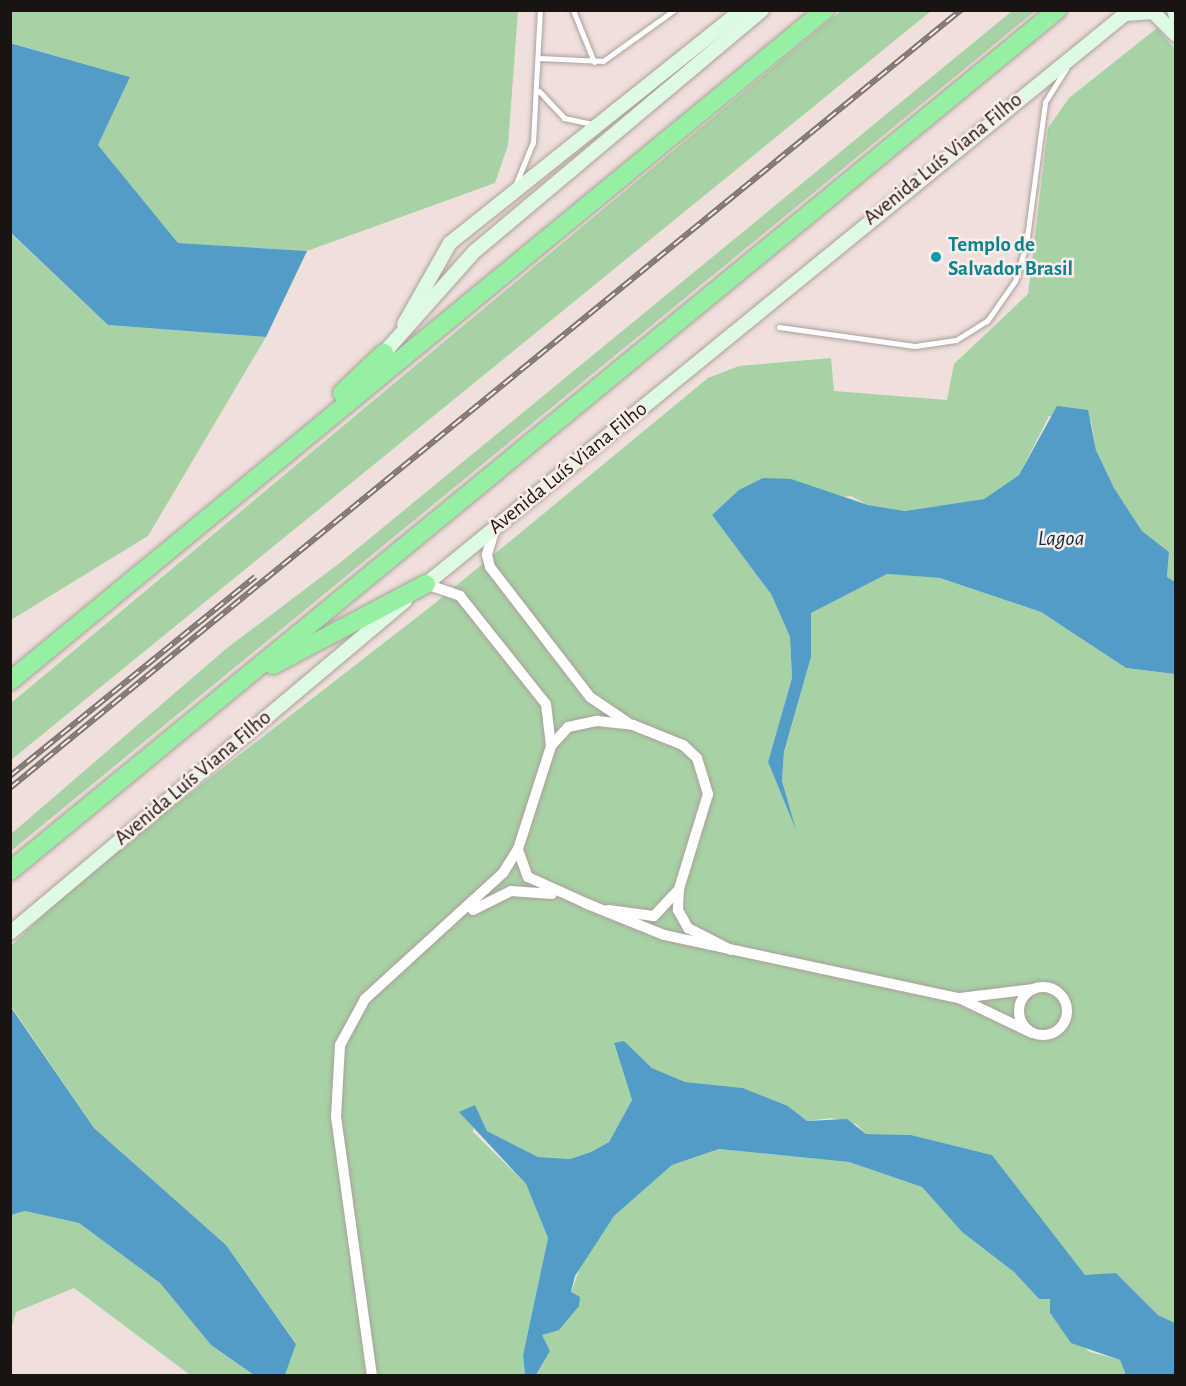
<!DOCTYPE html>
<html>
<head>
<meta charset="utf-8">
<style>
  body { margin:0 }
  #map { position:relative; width:1186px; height:1386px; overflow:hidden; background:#efe0db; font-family:"Alegreya Sans",sans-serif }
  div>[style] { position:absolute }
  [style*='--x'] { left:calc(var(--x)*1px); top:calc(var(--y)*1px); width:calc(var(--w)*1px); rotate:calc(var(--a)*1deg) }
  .green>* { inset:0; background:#a7d2a5 }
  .water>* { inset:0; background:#529cc8 }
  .roads { filter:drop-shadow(0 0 2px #ac9f9a) drop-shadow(0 0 2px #ac9f9a) }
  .lane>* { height:5px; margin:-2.5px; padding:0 2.5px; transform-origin:2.5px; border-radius:2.5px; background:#fff }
  .street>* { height:10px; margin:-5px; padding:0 5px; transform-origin:5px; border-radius:5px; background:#fff }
  .street>.ring { margin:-5px; padding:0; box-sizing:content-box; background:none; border:10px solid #fff; border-radius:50% }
  .secondary>* { height:14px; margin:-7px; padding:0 7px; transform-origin:7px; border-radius:7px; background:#dffae3 }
  .highway>* { height:18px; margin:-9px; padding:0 9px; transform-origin:9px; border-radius:9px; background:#95f0a3 }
  .rail>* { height:6px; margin-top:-3px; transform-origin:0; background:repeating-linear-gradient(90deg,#fcede8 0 11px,#7d7470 0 22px); box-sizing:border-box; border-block:2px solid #7d7470 }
  .dots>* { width:16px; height:16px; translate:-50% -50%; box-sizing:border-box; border:3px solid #fcede8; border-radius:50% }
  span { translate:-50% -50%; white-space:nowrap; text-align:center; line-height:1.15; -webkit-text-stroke:5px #fcede8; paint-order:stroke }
  .street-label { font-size:21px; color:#191412 }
  .culture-label { font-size:21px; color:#0d838f; font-weight:700 }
  .left { translate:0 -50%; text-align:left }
  .water-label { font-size:22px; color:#0b2d3f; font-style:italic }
  .frame { position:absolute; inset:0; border:12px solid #191412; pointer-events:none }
</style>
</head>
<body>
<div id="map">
  <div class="green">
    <i style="clip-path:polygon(842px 10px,931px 11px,11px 760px,11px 703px)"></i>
    <i style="clip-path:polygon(10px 11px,518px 11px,508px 145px,495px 183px,307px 251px,178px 243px,98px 145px,130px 77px,11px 43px)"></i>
    <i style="clip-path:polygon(1012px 11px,1035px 11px,11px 851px,11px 834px,227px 648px,341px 562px)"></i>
    <i style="clip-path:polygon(1157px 28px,1175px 49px,1175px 582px,1167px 578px,1169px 552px,1142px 531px,1114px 488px,1096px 450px,1091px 421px,1049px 416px,1019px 475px,984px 499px,905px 511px,868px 505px,851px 496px,712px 515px,771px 594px,790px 637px,792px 678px,768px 762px,794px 825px,782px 781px,784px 753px,811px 657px,811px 613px,887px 574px,940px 578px,1041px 612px,1126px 668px,1175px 674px,1175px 1323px,1158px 1315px,1116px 1273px,1085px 1276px,992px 1155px,911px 1135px,866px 1134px,856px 1124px,831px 1118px,807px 1121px,788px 1106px,743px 1088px,685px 1082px,652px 1068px,624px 1041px,614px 1044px,632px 1100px,609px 1142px,591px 1152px,570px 1159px,538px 1157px,487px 1131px,475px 1105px,473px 1132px,526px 1184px,548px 1238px,523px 1355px,525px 1375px,285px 1375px,296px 1343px,226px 1245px,94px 1128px,11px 1006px,11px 946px,86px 874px,434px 604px,708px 378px,739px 366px,831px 358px,834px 391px,947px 400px,954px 364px,1028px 294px,1048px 128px,1069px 98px)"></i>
    <i style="clip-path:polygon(10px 233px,108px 325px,266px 337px,148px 536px,11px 620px)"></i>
    <i style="clip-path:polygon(719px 1149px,849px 1162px,922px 1187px,962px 1232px,1014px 1272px,1039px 1299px,1050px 1299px,1050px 1313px,1065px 1334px,1090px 1352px,1120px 1360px,1126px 1375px,536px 1376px,550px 1351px,541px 1335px,571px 1293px,584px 1256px,614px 1216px,672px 1165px)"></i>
    <i style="clip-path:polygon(25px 1211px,79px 1223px,160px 1283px,211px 1345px,254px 1375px,190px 1375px,74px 1288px,16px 1312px,11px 1329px,11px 1215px)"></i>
  </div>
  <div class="water">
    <i style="clip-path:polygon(10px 43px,130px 77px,98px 145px,178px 243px,307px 251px,266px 337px,108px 325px,11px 233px)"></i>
    <i style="clip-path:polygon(1057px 406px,1088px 410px,1096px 450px,1114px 488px,1142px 531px,1169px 552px,1167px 577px,1175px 582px,1175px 674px,1126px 668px,1041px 612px,940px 578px,887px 574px,811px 613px,811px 657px,784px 752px,782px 781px,796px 830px,768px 762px,792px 678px,790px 637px,771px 594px,712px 515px,739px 490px,763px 478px,791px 479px,868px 505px,905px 511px,984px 499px,1019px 475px)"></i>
    <i style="clip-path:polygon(10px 1006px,94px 1128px,226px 1245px,296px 1344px,285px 1375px,254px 1375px,211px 1345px,160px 1283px,79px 1223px,25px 1211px,11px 1215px)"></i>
    <i style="clip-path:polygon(624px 1041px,652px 1068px,685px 1082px,743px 1088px,788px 1106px,807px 1121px,847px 1119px,866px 1134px,911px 1135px,992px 1155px,1085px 1275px,1116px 1273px,1158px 1315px,1175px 1323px,1175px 1375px,1126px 1375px,1120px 1360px,1071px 1343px,1050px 1313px,1050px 1299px,1039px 1299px,1014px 1272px,962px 1232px,922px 1187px,849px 1162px,719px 1149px,672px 1165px,614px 1216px,575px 1276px,571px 1292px,580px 1297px,579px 1306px,559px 1330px,542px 1335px,550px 1351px,536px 1375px,525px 1375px,523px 1355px,548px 1238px,526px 1184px,459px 1112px,475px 1105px,487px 1131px,538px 1157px,570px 1159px,591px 1152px,609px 1142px,632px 1100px,614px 1043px)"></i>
  </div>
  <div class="roads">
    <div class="lane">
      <i style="--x:573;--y:10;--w:56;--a:68"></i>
      <i style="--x:539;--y:58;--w:64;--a:2.7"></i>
      <i style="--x:603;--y:61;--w:87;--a:-35.7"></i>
      <i style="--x:539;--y:91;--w:37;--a:47"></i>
      <i style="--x:564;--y:118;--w:30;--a:12"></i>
      <i style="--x:515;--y:186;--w:48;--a:-67.8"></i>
      <i style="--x:533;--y:142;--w:132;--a:-87"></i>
      <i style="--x:779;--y:327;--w:137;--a:8"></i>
      <i style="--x:915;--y:346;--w:41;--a:-8.3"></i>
      <i style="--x:956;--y:340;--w:36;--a:-32"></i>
      <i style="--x:987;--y:321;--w:49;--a:-55"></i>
      <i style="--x:1015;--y:281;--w:38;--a:-73"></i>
      <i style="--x:1026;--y:245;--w:144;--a:-82.4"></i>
      <i style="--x:1045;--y:102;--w:40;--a:-58"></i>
    </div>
    <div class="street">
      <i style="--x:495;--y:528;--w:28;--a:107"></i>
      <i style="--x:487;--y:555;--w:12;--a:76"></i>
      <i style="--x:490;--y:567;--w:164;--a:52.4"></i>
      <i style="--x:590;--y:697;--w:45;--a:34"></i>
      <i style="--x:426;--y:584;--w:36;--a:19"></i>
      <i style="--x:460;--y:596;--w:138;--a:51.5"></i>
      <i style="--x:546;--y:704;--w:42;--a:83.2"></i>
      <i style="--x:518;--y:850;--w:29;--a:70"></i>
      <i style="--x:528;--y:877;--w:68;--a:24.3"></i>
      <i style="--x:585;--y:903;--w:85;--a:22.1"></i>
      <i style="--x:664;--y:935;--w:302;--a:12.1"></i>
      <i style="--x:959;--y:998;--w:81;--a:25.6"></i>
      <i style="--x:473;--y:910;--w:42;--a:-26.6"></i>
      <i style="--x:511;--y:891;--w:41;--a:4.2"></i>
      <i style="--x:608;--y:910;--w:46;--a:7.4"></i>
      <i style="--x:654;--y:916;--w:34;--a:-47"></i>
      <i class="ring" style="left:1019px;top:987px;width:38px;height:38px"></i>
      <i style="--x:960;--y:998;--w:74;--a:-7"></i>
      <i style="--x:372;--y:1376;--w:261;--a:-97.9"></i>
      <i style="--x:336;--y:1117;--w:72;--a:-86.8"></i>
      <i style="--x:340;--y:1045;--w:52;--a:-61.5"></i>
      <i style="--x:365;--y:999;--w:187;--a:-42.4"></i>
      <i style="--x:503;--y:873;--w:28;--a:-58"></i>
      <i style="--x:518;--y:849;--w:108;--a:-72.2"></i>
      <i style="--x:551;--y:746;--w:25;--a:-48"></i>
      <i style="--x:568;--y:727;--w:30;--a:-12"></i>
      <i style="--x:597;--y:721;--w:36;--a:6"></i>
      <i style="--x:633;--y:725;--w:54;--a:21.8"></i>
      <i style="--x:683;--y:745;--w:19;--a:43"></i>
      <i style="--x:697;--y:758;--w:38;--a:73"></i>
      <i style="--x:708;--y:794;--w:99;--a:107"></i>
      <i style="--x:679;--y:889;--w:21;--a:93"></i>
      <i style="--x:678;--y:910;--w:21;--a:61"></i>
      <i style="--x:688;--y:928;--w:48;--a:27.1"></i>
    </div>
    <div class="secondary">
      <i style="--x:1174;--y:10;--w:6;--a:72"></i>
      <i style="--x:1125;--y:14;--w:28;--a:-4"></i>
      <i style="--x:1153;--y:12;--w:33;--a:45"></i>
      <i style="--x:404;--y:324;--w:93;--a:-60.4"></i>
      <i style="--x:450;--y:243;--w:374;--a:-38.6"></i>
      <i style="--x:384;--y:353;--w:137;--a:-48.3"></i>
      <i style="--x:475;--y:251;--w:375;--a:-40"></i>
      <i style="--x:420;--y:589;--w:916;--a:-39.2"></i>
      <i style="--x:10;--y:933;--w:516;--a:-40.05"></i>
    </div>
    <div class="highway">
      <i style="--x:342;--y:393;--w:58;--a:-43.6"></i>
      <i style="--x:273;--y:665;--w:173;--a:-27.9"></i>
      <i style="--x:10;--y:681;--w:1056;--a:-39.47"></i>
      <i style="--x:10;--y:871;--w:1356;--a:-39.43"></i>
    </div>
  </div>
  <div class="rail">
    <i style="--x:10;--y:776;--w:316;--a:-39.1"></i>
    <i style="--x:10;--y:788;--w:1229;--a:-39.29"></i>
  </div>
  <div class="dots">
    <i style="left:936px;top:257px;background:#0f9aa8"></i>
  </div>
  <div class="street-label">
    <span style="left:943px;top:159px;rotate:-39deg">Avenida Luís Viana Filho</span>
    <span style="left:568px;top:468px;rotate:-39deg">Avenida Luís Viana Filho</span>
    <span style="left:193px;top:778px;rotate:-40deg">Avenida Luís Viana Filho</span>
  </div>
  <div class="culture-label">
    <span class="left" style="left:948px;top:257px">Templo de<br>Salvador Brasil</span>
  </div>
  <div class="water-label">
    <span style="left:1061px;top:539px">Lagoa</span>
  </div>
  <div class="frame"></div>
</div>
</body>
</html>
